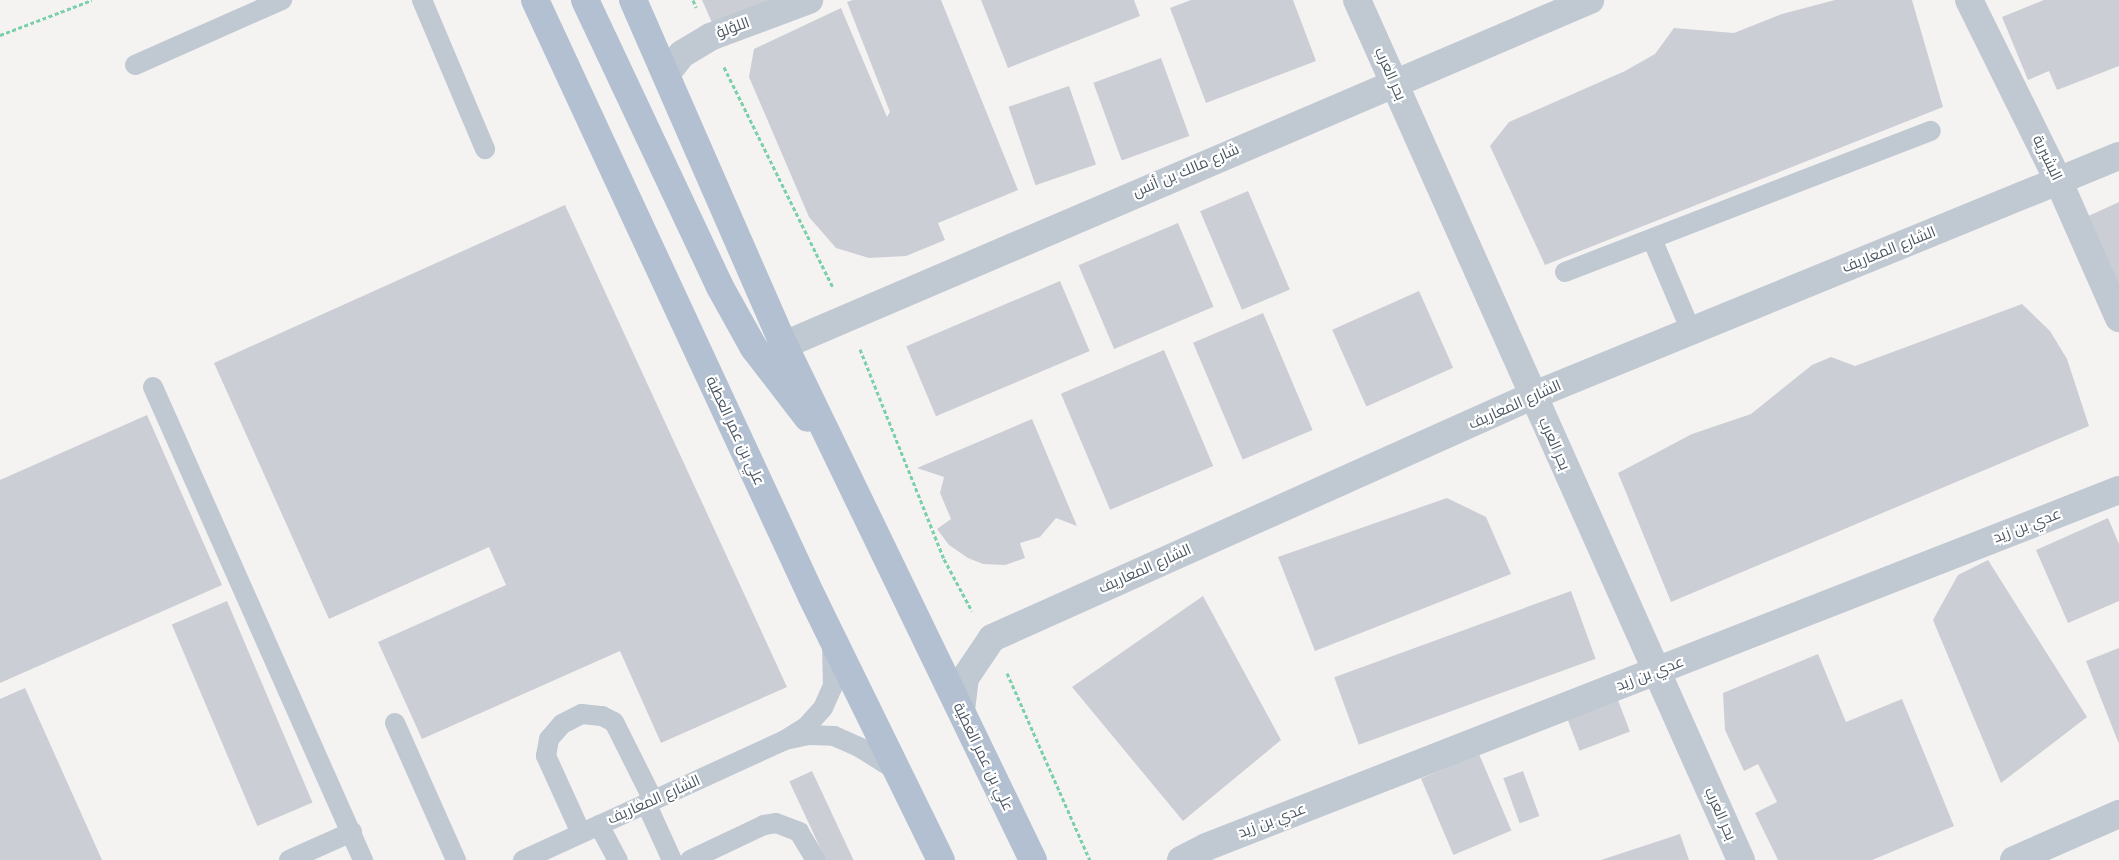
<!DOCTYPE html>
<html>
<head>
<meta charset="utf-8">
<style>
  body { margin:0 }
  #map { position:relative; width:2119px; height:860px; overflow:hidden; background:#f5f2f2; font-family:Jost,Cairo,sans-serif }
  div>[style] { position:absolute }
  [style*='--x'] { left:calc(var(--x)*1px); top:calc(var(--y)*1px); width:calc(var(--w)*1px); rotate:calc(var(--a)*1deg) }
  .building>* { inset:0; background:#ccced5; transform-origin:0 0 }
  .path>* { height:3px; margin-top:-1.5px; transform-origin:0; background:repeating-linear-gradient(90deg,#79d0a9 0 4px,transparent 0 6.5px) }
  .lane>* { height:20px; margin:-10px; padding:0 10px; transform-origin:10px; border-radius:10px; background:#c0c9d2 }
  .street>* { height:28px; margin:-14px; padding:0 14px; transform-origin:14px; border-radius:14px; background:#c0c9d2 }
  .primary>* { height:28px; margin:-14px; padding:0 14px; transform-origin:14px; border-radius:14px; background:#b2c0d1 }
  span { translate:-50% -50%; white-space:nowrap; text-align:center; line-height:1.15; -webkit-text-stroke:4.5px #fff; paint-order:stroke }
  .street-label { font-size:15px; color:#495561 }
</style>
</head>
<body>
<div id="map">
  <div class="building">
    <i style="clip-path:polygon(702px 0,777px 0,714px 27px)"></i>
    <i style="clip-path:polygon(853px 0,941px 0,1018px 190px,938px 223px,945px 240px,906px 256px,869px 258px,836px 248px,809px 217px,749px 77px,754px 49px,841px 8px,887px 117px,890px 112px,847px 2px)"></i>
    <i style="clip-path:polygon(981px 0,1134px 0,1140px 16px,1008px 68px)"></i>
    <i style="clip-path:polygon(1191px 0,1293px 0,1316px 61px,1206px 103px,1170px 8px)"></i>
    <i style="clip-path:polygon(1835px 0,1912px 0,1943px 107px,1545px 265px,1490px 146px,1509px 122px,1625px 71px,1655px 54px,1674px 28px,1734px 33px,1782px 14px)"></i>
    <i style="clip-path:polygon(2044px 0,2119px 0,2119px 66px,2057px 90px,2049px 71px,2028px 80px,2002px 17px)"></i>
    <i style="left:1161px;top:58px;width:83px;height:72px;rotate:70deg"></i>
    <i style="left:1069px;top:86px;width:83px;height:64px;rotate:71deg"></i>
    <i style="left:1248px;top:191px;width:107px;height:52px;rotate:67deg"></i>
    <i style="clip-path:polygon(2119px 202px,2119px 295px,2084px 218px)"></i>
    <i style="clip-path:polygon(565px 205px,787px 687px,661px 743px,620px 651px,422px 739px,378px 642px,506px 585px,489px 547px,329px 619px,214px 363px)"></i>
    <i style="left:1178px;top:223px;width:91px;height:108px;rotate:67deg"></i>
    <i style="left:1060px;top:281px;width:76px;height:167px;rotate:67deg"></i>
    <i style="left:1419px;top:291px;width:84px;height:95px;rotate:66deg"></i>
    <i style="clip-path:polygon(2022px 304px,2050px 331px,2067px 359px,2089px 426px,1671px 602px,1618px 473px,1692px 434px,1751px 414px,1812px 365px,1831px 357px,1855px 366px)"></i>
    <i style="left:1263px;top:313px;width:127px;height:76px;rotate:67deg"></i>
    <i style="left:1164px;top:350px;width:126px;height:112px;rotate:67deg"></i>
    <i style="clip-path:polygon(147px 415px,222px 585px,0 683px,0 480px)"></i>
    <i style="clip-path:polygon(1032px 419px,1077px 526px,1056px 518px,1040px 537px,1020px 543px,1025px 558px,1005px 565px,983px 564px,968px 558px,949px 545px,937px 529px,951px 519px,940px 493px,944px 477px,917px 468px)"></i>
    <i style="clip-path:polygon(1447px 498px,1486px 517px,1511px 574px,1315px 651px,1278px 557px)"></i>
    <i style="clip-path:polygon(2108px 518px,2119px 544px,2119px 601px,2068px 623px,2036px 550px)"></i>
    <i style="clip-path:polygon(1988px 560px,2087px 717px,2001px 783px,1933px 620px,1958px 575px)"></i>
    <i style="left:1571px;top:591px;width:72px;height:252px;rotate:70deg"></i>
    <i style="clip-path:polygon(1203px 596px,1281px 740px,1183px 821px,1072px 687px)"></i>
    <i style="left:227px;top:601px;width:219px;height:60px;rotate:67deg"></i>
    <i style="clip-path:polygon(2119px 648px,2119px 744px,2086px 661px)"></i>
    <i style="clip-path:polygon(1818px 654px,1846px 722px,1902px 699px,1954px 826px,1872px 860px,1778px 860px,1755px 813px,1777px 802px,1758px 764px,1744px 771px,1725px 730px,1723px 693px)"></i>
    <i style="clip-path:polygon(25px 688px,102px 860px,0 860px,0 699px)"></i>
    <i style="left:1616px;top:695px;width:39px;height:54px;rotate:69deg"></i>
    <i style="left:1479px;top:754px;width:83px;height:63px;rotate:67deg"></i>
    <i style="left:812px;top:771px;width:98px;height:25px;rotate:65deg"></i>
    <i style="left:1523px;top:771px;width:48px;height:21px;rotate:70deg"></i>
    <i style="clip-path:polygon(1680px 834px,1689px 860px,1601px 860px)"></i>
  </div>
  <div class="path">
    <i style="--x:693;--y:0;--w:8;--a:67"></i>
    <i style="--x:0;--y:35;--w:98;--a:-20.8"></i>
    <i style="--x:724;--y:67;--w:246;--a:63.7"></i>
    <i style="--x:860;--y:349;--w:226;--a:68.2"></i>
    <i style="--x:944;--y:559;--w:59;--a:61.7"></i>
    <i style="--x:1007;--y:673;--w:205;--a:66.1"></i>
  </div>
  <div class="lane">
    <i style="--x:422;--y:0;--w:162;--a:67.1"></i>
    <i style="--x:135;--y:65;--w:161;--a:-23.9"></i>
    <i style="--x:1652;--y:239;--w:100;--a:67"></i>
    <i style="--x:1565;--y:272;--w:392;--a:-21.1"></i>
    <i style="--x:153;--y:387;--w:518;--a:66.06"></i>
    <i style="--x:395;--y:723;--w:150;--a:66"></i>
    <i style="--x:790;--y:739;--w:19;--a:-12"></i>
    <i style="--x:809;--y:735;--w:25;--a:2"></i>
    <i style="--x:834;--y:736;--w:27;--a:24"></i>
    <i style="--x:859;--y:747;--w:45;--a:32.3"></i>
    <i style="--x:646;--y:803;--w:63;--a:65.5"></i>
    <i style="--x:599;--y:825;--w:40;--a:62"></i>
    <i style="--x:581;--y:833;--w:85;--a:-114.4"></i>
    <i style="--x:546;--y:756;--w:17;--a:-80"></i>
    <i style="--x:549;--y:739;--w:20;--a:-49"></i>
    <i style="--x:562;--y:724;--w:22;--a:-27"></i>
    <i style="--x:582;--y:714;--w:20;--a:6"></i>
    <i style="--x:602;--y:716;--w:13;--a:27"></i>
    <i style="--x:614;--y:722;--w:87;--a:63.4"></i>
    <i style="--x:289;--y:860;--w:69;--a:-24"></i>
    <i style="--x:523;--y:860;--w:288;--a:-24.6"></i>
    <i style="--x:785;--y:740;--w:25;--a:-32"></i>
    <i style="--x:806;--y:727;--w:25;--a:-48"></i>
    <i style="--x:823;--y:708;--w:24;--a:-66"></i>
    <i style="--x:833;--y:686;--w:40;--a:-91.4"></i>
    <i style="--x:690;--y:860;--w:82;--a:-25.3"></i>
    <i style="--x:764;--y:825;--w:12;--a:-9"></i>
    <i style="--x:776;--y:823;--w:25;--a:21"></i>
    <i style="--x:799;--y:832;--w:33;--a:59"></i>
  </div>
  <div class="street">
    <i style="--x:1357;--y:0;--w:942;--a:65.94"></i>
    <i style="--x:1969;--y:0;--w:201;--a:63.7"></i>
    <i style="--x:2058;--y:180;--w:151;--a:66.2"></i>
    <i style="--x:667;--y:73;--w:24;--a:-52"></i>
    <i style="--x:682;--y:54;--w:33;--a:-31"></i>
    <i style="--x:710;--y:37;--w:106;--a:-20.5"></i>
    <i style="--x:784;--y:345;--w:877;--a:-23.17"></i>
    <i style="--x:961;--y:710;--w:32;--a:-83"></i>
    <i style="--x:965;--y:678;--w:48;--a:-56"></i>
    <i style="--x:992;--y:638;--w:592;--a:-24.14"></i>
    <i style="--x:1532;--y:396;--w:634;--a:-22.24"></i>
    <i style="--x:1181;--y:860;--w:28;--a:-27"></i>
    <i style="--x:1206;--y:847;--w:980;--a:-21.36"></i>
    <i style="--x:2014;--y:860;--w:115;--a:-23.7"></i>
  </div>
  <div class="primary">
    <i style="--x:535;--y:0;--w:658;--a:65.11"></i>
    <i style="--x:812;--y:597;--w:293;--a:63.9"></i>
    <i style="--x:585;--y:0;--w:317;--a:64.8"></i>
    <i style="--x:720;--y:287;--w:70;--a:60.9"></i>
    <i style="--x:754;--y:348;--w:88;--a:52.4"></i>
    <i style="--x:633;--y:0;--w:377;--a:66.4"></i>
    <i style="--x:784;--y:345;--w:572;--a:64.2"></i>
  </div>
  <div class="street-label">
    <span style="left:733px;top:28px;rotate:-20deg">اللؤلؤ</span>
    <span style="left:1390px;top:74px;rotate:66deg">بحر العرب</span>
    <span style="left:2047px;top:158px;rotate:64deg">البشيرية</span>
    <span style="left:1186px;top:171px;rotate:-23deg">شارع مالك بن أنس</span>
    <span style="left:1889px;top:250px;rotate:-22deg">الشارع المعاريف</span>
    <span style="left:1515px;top:405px;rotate:-24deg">الشارع المعاريف</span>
    <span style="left:735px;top:431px;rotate:65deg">علي بن عمر العطية</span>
    <span style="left:1554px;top:444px;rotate:66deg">بحر العرب</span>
    <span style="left:2027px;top:526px;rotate:-21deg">عدي بن زيد</span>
    <span style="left:1145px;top:569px;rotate:-24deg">الشارع المعاريف</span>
    <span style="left:1650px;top:674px;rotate:-21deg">عدي بن زيد</span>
    <span style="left:983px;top:757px;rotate:64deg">علي بن عمر العطية</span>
    <span style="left:654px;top:800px;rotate:-24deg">الشارع المعاريف</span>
    <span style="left:1720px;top:814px;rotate:66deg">بحر العرب</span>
    <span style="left:1272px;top:821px;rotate:-21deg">عدي بن زيد</span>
  </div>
</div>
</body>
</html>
